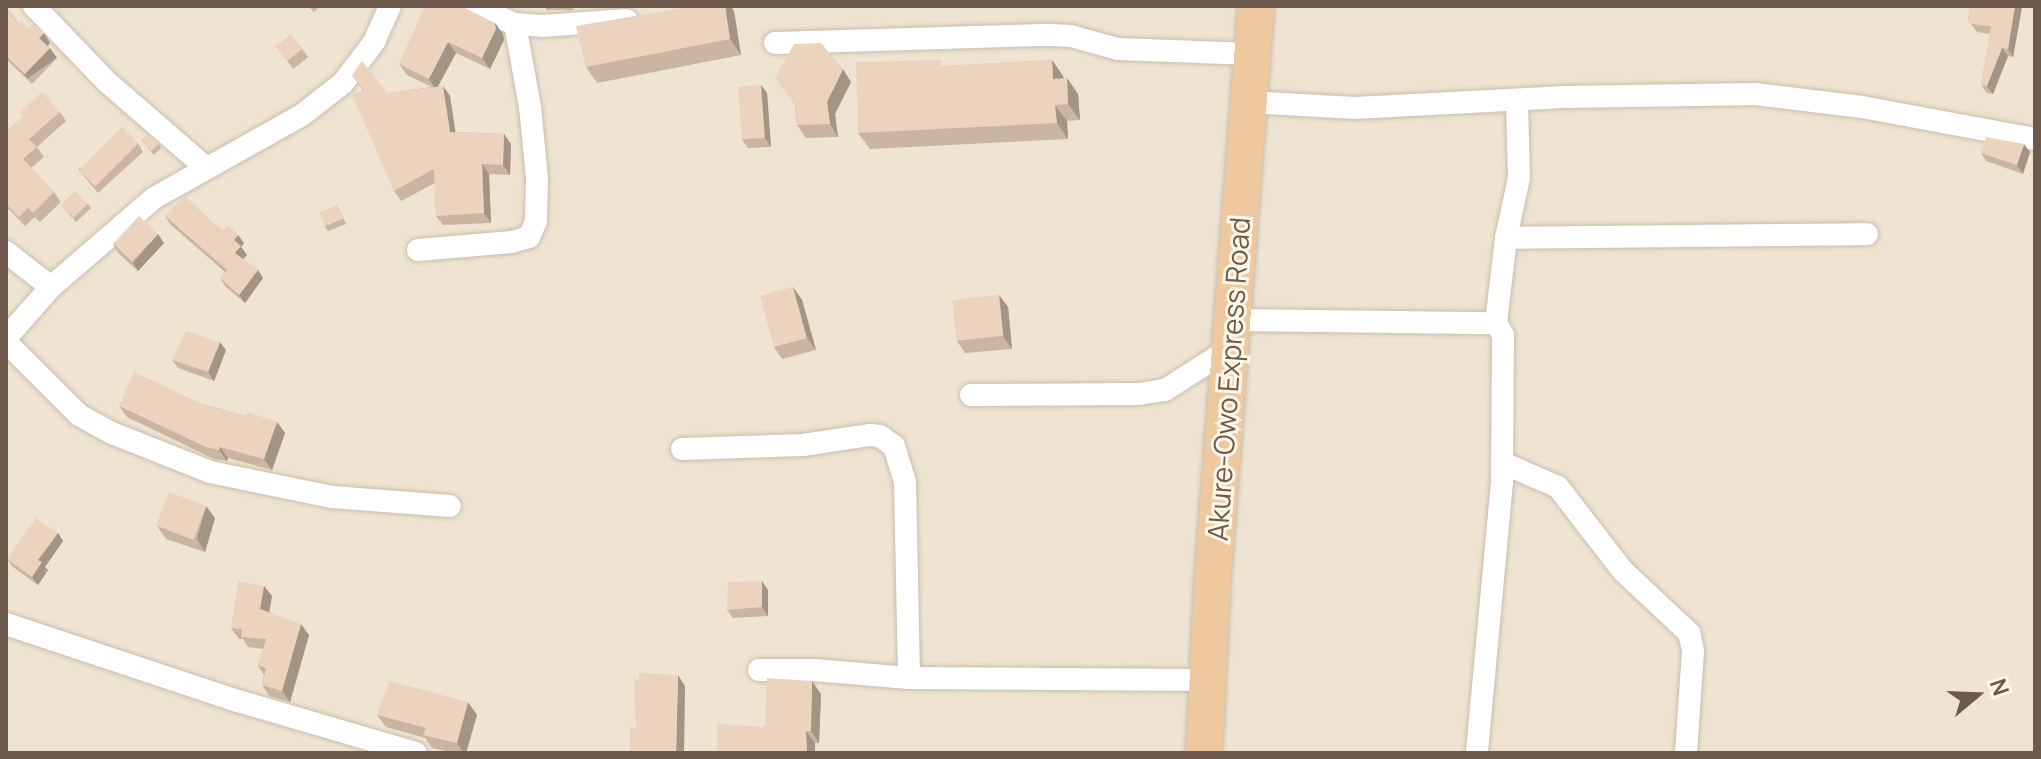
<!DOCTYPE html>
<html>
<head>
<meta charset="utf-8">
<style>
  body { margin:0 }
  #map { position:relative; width:2041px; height:759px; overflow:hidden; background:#f9f2e2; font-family:Manrope,sans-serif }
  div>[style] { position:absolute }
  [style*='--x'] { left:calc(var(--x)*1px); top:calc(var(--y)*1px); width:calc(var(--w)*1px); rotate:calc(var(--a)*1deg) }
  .residential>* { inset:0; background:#efe4d1; transform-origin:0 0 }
  .roads { filter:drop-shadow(0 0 2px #cabcad) drop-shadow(0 0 2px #cabcad) }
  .minor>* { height:22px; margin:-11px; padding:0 11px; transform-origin:11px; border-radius:11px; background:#fff }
  .trunk>* { height:36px; margin:-18px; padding:0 18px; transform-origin:18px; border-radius:18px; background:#eec9a0 }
  .wall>* { inset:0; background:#cab5a3; transform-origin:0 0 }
  .shaded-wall>* { inset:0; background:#a49484; transform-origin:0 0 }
  .building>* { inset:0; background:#ebd3bd; transform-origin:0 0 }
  span { translate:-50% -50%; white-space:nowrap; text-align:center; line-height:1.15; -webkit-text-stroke:6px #fcf6e7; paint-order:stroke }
  .street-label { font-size:28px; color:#6d5a4c }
  .frame { position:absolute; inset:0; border:8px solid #6d5a4c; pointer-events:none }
  .north { position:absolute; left:1937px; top:655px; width:80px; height:80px; -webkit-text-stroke:6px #fcf6e7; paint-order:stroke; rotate:71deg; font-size:22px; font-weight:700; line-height:32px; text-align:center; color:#6d5a4c }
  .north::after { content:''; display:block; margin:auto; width:28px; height:36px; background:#6d5a4c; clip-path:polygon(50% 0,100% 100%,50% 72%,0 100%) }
</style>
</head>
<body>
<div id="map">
  <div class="residential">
    <i style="left:6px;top:6px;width:2029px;height:747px"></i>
  </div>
  <div class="roads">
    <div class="minor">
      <i style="--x:34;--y:6;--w:105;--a:46.2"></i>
      <i style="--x:107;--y:82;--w:130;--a:40.9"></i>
      <i style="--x:472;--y:6;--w:47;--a:22.7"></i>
      <i style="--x:515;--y:24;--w:27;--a:4"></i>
      <i style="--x:542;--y:26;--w:85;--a:-4"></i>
      <i style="--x:775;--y:43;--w:275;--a:-1.7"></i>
      <i style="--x:1050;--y:35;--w:21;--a:3"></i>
      <i style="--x:1071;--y:36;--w:49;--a:15.5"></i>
      <i style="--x:1118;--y:49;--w:134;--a:2.1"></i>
      <i style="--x:1248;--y:102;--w:107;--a:3.2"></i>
      <i style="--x:1355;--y:108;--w:210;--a:-3"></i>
      <i style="--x:1565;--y:97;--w:190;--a:-0.9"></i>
      <i style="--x:1755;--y:94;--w:108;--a:6.9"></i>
      <i style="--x:1862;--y:107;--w:176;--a:10.5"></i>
      <i style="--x:1506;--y:238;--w:361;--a:-0.6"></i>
      <i style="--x:418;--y:250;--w:94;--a:-4.9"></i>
      <i style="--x:512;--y:242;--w:18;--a:-16"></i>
      <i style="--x:529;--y:237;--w:17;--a:-66"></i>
      <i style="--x:536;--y:221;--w:43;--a:-88.7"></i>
      <i style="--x:537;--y:178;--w:71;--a:-95.6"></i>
      <i style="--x:530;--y:107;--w:84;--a:-100.2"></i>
      <i style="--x:6;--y:252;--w:57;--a:37.9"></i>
      <i style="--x:1233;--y:320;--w:263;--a:0.7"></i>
      <i style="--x:1496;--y:323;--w:14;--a:60"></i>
      <i style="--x:1503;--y:335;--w:147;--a:90.4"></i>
      <i style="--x:1502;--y:482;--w:272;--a:95.3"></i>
      <i style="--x:1496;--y:323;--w:86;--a:-83.3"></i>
      <i style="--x:1506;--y:238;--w:61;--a:-77.8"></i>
      <i style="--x:1519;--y:178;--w:78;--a:-91.5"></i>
      <i style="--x:6;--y:338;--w:68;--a:-48.6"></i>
      <i style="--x:51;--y:287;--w:136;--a:-40.8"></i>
      <i style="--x:154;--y:198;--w:170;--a:-29.3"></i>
      <i style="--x:302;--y:115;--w:52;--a:-38"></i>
      <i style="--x:343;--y:83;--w:51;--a:-52.9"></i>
      <i style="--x:374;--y:42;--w:39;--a:-66"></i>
      <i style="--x:6;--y:342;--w:103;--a:45"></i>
      <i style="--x:79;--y:415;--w:38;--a:29"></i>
      <i style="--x:112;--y:433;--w:105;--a:21.7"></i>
      <i style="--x:210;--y:472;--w:125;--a:11.6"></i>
      <i style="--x:332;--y:497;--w:118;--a:4.4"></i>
      <i style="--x:971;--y:395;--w:168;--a:-0.3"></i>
      <i style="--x:1139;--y:394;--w:26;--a:-9"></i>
      <i style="--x:1165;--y:390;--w:78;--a:-32.5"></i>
      <i style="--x:682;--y:449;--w:121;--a:-1.9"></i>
      <i style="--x:803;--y:445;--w:68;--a:-8.5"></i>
      <i style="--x:870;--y:435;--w:10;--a:6"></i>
      <i style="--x:880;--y:436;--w:17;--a:36"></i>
      <i style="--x:894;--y:446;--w:39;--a:73"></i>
      <i style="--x:905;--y:483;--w:195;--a:88.8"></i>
      <i style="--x:1503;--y:463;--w:60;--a:23.6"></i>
      <i style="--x:1558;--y:487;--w:106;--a:52.3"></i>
      <i style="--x:1623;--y:571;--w:91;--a:43.2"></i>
      <i style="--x:1689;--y:633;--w:18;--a:77"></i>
      <i style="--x:1693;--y:651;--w:102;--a:93.9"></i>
      <i style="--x:6;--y:624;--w:244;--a:18.4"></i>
      <i style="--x:238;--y:701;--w:185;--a:16.3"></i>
      <i style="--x:759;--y:670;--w:55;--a:0"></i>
      <i style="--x:814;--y:670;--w:95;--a:4.8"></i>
      <i style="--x:909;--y:678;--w:299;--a:0.4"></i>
    </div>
    <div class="trunk">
      <i style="--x:1204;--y:753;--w:166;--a:-87.2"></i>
      <i style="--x:1212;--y:587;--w:583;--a:-85.67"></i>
    </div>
  </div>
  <div class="wall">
    <i style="clip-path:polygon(6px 6px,19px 24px,29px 29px,50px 43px,48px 46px,57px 58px,32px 84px,6px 59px)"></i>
    <i style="clip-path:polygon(308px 6px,320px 6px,314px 12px)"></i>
    <i style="left:546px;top:6px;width:27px;height:4px"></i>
    <i style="clip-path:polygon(1970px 6px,2035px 6px,2022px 7px,2013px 57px,2008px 56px,1993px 94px,1987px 93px,1981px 85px,1990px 34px,1977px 32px,1968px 20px)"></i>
    <i style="clip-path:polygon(734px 11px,741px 55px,597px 83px,586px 67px)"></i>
    <i style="clip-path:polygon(495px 23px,503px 34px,504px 40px,490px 69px,456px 53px,438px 86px,450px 96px,455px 132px,504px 134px,511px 144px,510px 175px,489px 174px,491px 223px,443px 225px,436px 216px,435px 183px,401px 201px,394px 191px,363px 90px,352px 75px,388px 93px,432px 87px,407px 75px,399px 64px)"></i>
    <i style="left:291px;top:35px;width:28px;height:19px;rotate:52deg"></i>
    <i style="clip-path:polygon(1052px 60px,1063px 76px,1064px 78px,1067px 78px,1078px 94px,1080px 120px,1067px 121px,1068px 139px,870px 149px,858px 133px,945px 66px)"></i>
    <i style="clip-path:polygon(851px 82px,835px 114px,838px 137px,806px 138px,797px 125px,795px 106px)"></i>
    <i style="clip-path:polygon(761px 85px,767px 93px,771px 147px,748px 148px,742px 140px)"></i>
    <i style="clip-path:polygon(60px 112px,66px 121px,37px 147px,44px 157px,31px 168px,54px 192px,61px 202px,40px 222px,35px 217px,25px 226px,6px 206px,6px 131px)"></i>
    <i style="clip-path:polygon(141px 140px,159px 144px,161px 148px,154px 155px)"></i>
    <i style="clip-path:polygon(138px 143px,143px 152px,98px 193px,78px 169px)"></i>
    <i style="clip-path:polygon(2030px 152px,2023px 174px,1986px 161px,1981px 153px)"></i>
    <i style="clip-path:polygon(88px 204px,91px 208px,76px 222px,61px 205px)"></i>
    <i style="clip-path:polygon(337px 205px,346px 224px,328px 231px,325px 227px)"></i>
    <i style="clip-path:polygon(165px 216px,215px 225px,244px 243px,241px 247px,247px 255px,243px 259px,258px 270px,263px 278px,245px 303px,226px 287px,220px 278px,225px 272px,171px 225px)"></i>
    <i style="clip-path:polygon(164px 243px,138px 271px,118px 253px,113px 244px)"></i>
    <i style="clip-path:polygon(793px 287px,802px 300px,816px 350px,782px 359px,774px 347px)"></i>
    <i style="clip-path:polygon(999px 295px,1008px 307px,1012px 349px,965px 353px,957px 341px)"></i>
    <i style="clip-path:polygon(226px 350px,214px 381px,178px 368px,172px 360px)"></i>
    <i style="clip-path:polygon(202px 404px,246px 416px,277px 422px,285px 433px,272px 470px,228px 458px,227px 461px,214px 459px,127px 417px,119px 406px)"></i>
    <i style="clip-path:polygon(206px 506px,215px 518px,205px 552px,166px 539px,157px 526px)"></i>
    <i style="clip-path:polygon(58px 533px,63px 541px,45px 567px,48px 570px,38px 585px,13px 567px,7px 559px)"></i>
    <i style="clip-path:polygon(264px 586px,272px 596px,269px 612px,309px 635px,290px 702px,269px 696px,262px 685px,264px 675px,258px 666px,263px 649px,248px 647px,243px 639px,239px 639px,231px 628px)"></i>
    <i style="clip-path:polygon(768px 590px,768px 616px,733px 618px,727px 610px)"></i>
    <i style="clip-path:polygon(821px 694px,819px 743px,815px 743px,815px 753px,717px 753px)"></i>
    <i style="clip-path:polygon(377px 715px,477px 715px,466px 753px,455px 753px,432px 748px,425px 738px,386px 727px)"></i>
  </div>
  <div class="shaded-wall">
    <i style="clip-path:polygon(725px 6px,731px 6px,734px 11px,741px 55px,730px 39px)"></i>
    <i style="clip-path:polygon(2015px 6px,2022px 7px,2013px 57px,2008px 49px)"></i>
    <i style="clip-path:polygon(495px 23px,503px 34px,504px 40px,490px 69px,482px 58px)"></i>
    <i style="clip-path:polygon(44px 33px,50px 43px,46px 48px,39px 38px)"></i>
    <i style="clip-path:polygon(448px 42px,456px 53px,436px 90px,429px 79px)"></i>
    <i style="left:50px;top:48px;width:12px;height:36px;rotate:55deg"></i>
    <i style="clip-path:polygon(2002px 48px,2008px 56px,1993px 94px,1987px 86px)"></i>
    <i style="clip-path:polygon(1052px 60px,1063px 76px,1065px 95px,1053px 79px)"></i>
    <i style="clip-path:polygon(843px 69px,851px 82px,835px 114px,838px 137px,830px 124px,827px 102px)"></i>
    <i style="clip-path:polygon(1067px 78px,1078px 94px,1080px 120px,1068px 104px)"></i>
    <i style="clip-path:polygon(761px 85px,767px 93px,771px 147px,765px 138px)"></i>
    <i style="clip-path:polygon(443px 86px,450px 96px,457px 142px,450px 132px)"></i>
    <i style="clip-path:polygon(1055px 105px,1067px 121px,1068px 139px,1057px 123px)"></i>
    <i style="clip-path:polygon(504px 134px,511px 144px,510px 175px,503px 165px)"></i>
    <i style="clip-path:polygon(2024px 144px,2030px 152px,2023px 174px,2017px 165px)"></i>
    <i style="clip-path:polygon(482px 164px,489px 174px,491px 223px,484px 213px)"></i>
    <i style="clip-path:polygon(158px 234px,164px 243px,138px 271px,133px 263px)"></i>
    <i style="clip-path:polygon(238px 235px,244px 243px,241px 247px,247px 255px,241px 261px,235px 253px,234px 240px)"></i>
    <i style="clip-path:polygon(258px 270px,263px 278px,245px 303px,239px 295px)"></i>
    <i style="clip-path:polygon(793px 287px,802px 300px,816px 350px,807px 338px)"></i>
    <i style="clip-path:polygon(999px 295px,1008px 307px,1012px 349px,1003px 336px)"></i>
    <i style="clip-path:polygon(220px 342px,226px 350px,214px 381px,208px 372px)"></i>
    <i style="clip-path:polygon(277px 422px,285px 433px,272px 470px,264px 459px)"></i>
    <i style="clip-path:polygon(220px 447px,228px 458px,227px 461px,219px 450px)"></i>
    <i style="clip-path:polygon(206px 506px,215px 518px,205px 552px,197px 539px)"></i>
    <i style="clip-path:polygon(58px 533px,63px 541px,45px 567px,48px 570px,38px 585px,32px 577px,38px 560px)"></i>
    <i style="clip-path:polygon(762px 581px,768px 590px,768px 616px,762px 607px)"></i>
    <i style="clip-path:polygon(264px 586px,272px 596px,268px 620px,260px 609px)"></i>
    <i style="clip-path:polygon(301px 624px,309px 635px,290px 702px,282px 691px)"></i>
    <i style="clip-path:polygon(678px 675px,685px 686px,684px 753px,676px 753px)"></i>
    <i style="clip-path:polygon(812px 681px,821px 694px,819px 743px,811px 731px)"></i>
    <i style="clip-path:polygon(468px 702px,477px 715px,466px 753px,464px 753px,457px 743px)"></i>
    <i style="clip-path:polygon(806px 731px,815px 743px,815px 753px,807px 753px)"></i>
  </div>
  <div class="building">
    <i style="clip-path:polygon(6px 6px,18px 24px,21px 21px,29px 29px,34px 24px,44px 33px,39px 38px,50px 48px,25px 74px,6px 56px)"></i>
    <i style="clip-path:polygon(425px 6px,461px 6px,495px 23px,496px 29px,482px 58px,448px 42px,429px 79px,399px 64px)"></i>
    <i style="clip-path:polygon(694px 6px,725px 6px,730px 39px,586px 67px,576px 26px)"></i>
    <i style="clip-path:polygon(1970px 6px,2015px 6px,2008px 49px,2002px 48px,1987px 86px,1981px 85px,1991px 26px,1971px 24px,1968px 20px)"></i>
    <i style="left:291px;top:35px;width:18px;height:19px;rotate:52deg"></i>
    <i style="clip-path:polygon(821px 43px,843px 69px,827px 102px,830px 124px,797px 125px,795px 105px,775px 78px,794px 44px)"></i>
    <i style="clip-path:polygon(941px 60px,941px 66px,1052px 60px,1053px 79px,1067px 78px,1068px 104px,1055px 105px,1057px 123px,858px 133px,856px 62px)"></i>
    <i style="clip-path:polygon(362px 61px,388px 93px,443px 86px,450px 132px,504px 134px,503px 165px,482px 164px,484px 213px,436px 216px,434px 169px,394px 191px,352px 95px,364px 90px,352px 75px)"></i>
    <i style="left:761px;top:85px;width:53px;height:23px;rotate:86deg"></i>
    <i style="clip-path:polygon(42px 92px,60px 112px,29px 139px,37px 147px,23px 159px,54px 192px,33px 213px,28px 208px,19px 217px,6px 204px,6px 131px,23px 117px,19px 113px)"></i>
    <i style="left:122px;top:127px;width:23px;height:61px;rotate:45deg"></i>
    <i style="clip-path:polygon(148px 134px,159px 144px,151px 151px,141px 140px)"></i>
    <i style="clip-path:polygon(1986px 137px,2024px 144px,2017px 165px,1981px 153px)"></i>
    <i style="left:75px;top:191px;width:18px;height:20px;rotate:45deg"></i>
    <i style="clip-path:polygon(185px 196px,215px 225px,224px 230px,228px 225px,238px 235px,234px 240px,241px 246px,235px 253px,258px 270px,239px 295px,220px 278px,227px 270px,165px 216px)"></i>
    <i style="left:337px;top:205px;width:15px;height:19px;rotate:67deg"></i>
    <i style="left:139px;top:216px;width:26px;height:38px;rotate:43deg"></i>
    <i style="left:793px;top:287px;width:53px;height:34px;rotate:75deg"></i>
    <i style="left:999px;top:295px;width:41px;height:47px;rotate:84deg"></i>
    <i style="clip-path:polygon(186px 331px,220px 342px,208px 372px,172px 360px)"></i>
    <i style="clip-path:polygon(134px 372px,202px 404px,246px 416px,247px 412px,277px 422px,264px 459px,220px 447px,219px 450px,206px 447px,119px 406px)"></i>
    <i style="left:169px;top:492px;width:40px;height:36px;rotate:21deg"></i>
    <i style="clip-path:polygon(36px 518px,58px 533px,38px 560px,42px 562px,32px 577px,7px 559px)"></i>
    <i style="clip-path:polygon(238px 581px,264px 586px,260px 609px,301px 624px,282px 691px,262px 685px,266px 668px,258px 666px,266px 639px,241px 637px,242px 629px,231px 628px)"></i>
    <i style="clip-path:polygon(762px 581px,762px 607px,727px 610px,728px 582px)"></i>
    <i style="clip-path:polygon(639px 673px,678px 675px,676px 753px,630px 753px,630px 727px,636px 728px,634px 679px,639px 680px)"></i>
    <i style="clip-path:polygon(767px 678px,812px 681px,811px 731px,806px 731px,807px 753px,717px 753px,717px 724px,765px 727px)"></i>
    <i style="clip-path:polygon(389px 681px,468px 702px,457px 743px,423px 735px,426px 728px,377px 715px)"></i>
  </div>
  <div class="street-label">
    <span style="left:1228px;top:379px;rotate:-86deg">Akure-Owo Express Road</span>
  </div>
  <div class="frame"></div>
  <div class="north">N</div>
</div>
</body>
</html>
